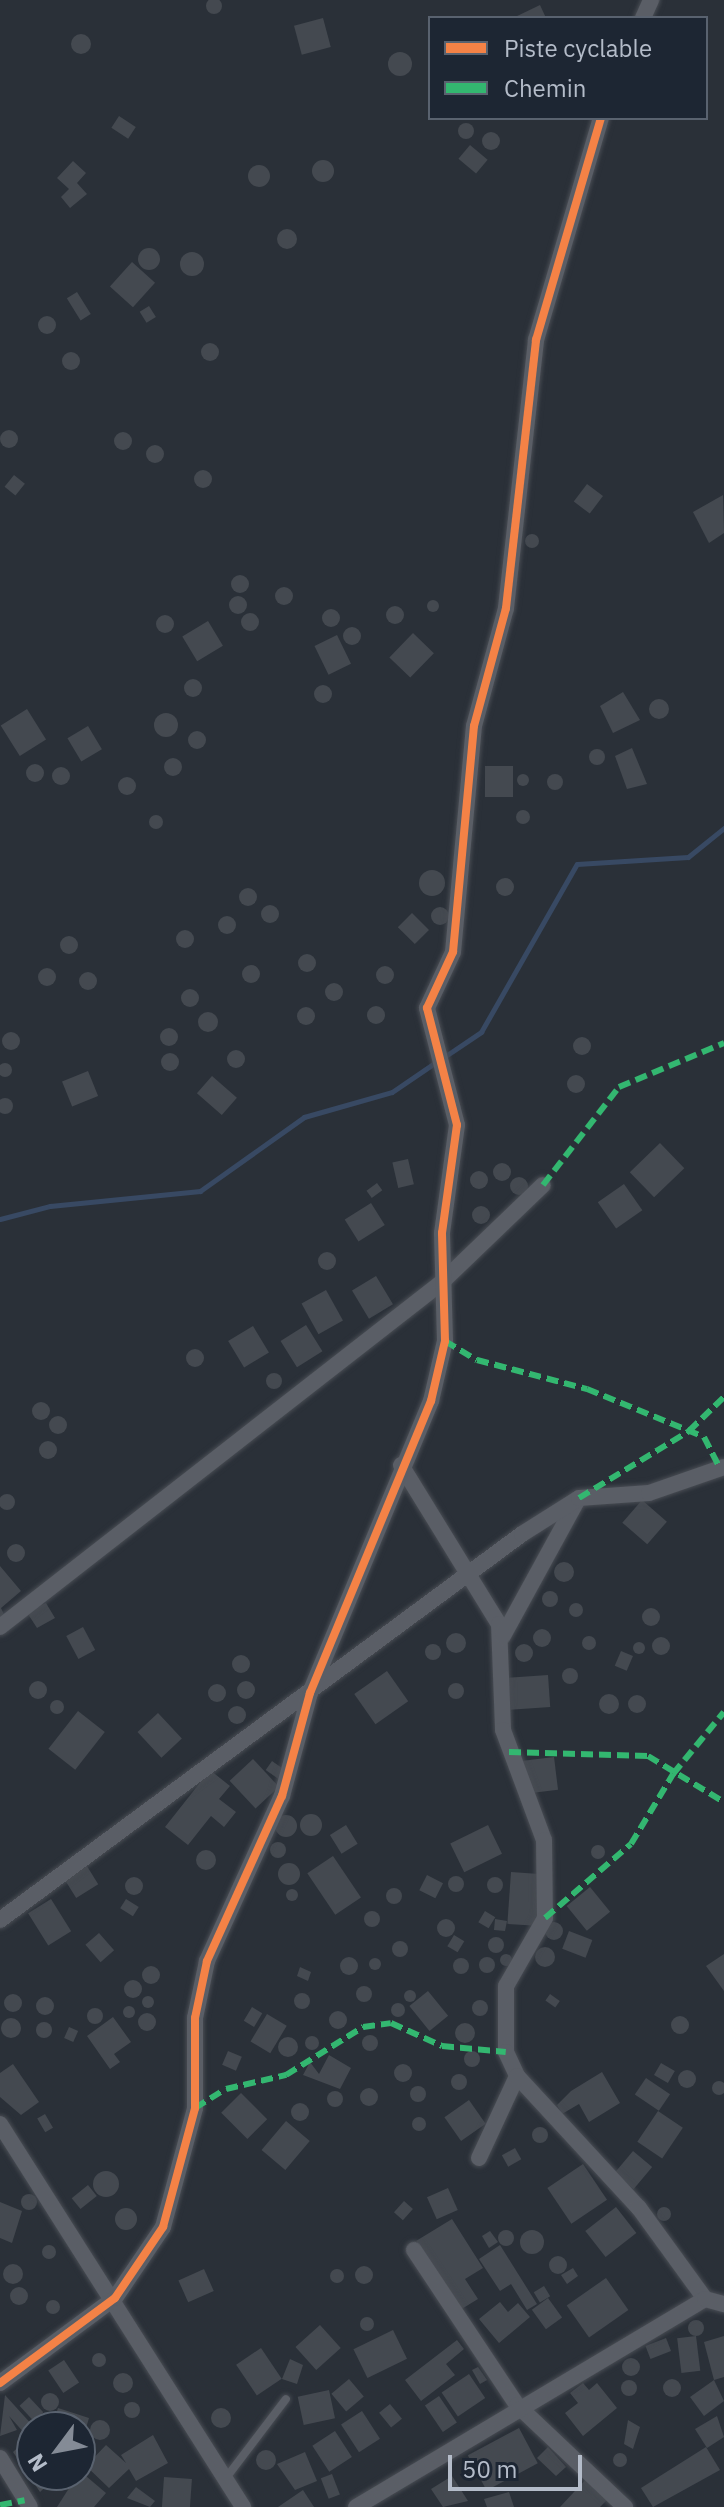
<!DOCTYPE html>
<html>
<head>
<meta charset="utf-8">
<style>
  body { margin:0 }
  #map { position:relative; width:724px; height:2507px; overflow:hidden; background:#2a3038; font-family:"IBM Plex Sans",sans-serif }
  div>[style] { position:absolute }
  [style*='--x'] { left:calc(var(--x)*1px); top:calc(var(--y)*1px); width:calc(var(--w)*1px); rotate:calc(var(--a)*1deg) }
  .stream>* { height:5px; margin:-2.5px; padding:0 2.5px; transform-origin:2.5px; border-radius:2.5px; background:#384963 }
  .building>* { inset:0; background:#444950; transform-origin:0 0 }
  .round { border-radius:50% }
  .roads { filter:drop-shadow(0 0 2px #484c53) drop-shadow(0 0 2px #484c53) }
  .lane>* { height:8px; margin:-4px; padding:0 4px; transform-origin:4px; border-radius:4px; background:#5a5e66 }
  .street>* { height:16px; margin:-8px; padding:0 8px; transform-origin:8px; border-radius:8px; background:#5a5e66 }
  .quiet>* { height:6px; margin-top:-3px; transform-origin:0; background:repeating-linear-gradient(90deg,#33b770 0 12px,transparent 0 18px) }
  .cycleway>* { height:8px; margin:-4px; padding:0 4px; transform-origin:4px; border-radius:4px; background:#f48246 }
  span { translate:-50% -50%; white-space:nowrap; text-align:center; line-height:1.15; -webkit-text-stroke:6px #1d2633; paint-order:stroke }
  .legend { position:absolute; left:428px; top:16px; width:280px; height:104px; box-sizing:border-box; background:#1d2633; border:2px solid #59626f; margin:0; padding:10px 14px; list-style:none; font-size:24px; color:#b4bcc9 }
  .legend li { display:flex; align-items:center; gap:16px; height:40px }
  .legend b { width:40px; border:2px solid #59626f }
  .north { position:absolute; left:16px; top:2411px; width:80px; height:80px; box-sizing:border-box; background:#1d2633; border:2px solid #59626f; border-radius:50%; rotate:238deg; font-size:22px; font-weight:700; line-height:32px; text-align:center; color:#b4bcc9 }
  .north::after { content:''; display:block; margin:auto; width:28px; height:36px; background:#848b96; clip-path:polygon(50% 0,100% 100%,50% 72%,0 100%) }
  .scale { position:absolute; left:448px; top:2455px; width:134px; height:36px; box-sizing:border-box; border:4px solid #b4bcc9; border-top:0; padding-left:10px; font-size:24px; line-height:28px; white-space:nowrap; color:#b4bcc9; -webkit-text-stroke:6px #1d2633; paint-order:stroke }
</style>
</head>
<body>
<div id="map">
  <div class="stream">
    <i style="--x:444;--y:1057;--w:45;--a:-34"></i>
    <i style="--x:481;--y:1032;--w:193;--a:-60.3"></i>
    <i style="--x:577;--y:864;--w:111;--a:-3.6"></i>
    <i style="--x:688;--y:857;--w:46;--a:-38.9"></i>
    <i style="--x:0;--y:1219;--w:52;--a:-14.6"></i>
    <i style="--x:50;--y:1206;--w:151;--a:-5.7"></i>
    <i style="--x:200;--y:1191;--w:128;--a:-35.4"></i>
    <i style="--x:304;--y:1117;--w:91;--a:-15.9"></i>
    <i style="--x:392;--y:1092;--w:53;--a:-34.3"></i>
  </div>
  <div class="building">
    <i class="round" style="left:206px;top:-2px;width:16px;height:16px"></i>
    <i style="clip-path:polygon(540px 5px,546px 18px,513px 18px)"></i>
    <i style="left:323px;top:18px;width:30px;height:30px;rotate:75deg"></i>
    <i class="round" style="left:71px;top:34px;width:20px;height:20px"></i>
    <i class="round" style="left:388px;top:52px;width:24px;height:24px"></i>
    <i style="left:119px;top:116px;width:20px;height:14px;rotate:33deg"></i>
    <i class="round" style="left:458px;top:123px;width:16px;height:16px"></i>
    <i class="round" style="left:482px;top:132px;width:18px;height:18px"></i>
    <i style="left:470px;top:145px;width:23px;height:18px;rotate:40deg"></i>
    <i class="round" style="left:312px;top:160px;width:22px;height:22px"></i>
    <i style="clip-path:polygon(73px 161px,86px 173px,77px 183px,87px 194px,70px 208px,61px 197px,69px 189px,57px 178px)"></i>
    <i class="round" style="left:248px;top:165px;width:22px;height:22px"></i>
    <i class="round" style="left:277px;top:229px;width:20px;height:20px"></i>
    <i class="round" style="left:138px;top:248px;width:22px;height:22px"></i>
    <i class="round" style="left:180px;top:252px;width:24px;height:24px"></i>
    <i style="left:132px;top:262px;width:31px;height:33px;rotate:42deg"></i>
    <i style="left:77px;top:292px;width:26px;height:12px;rotate:58deg"></i>
    <i style="left:149px;top:306px;width:13px;height:11px;rotate:58deg"></i>
    <i class="round" style="left:38px;top:316px;width:18px;height:18px"></i>
    <i class="round" style="left:201px;top:343px;width:18px;height:18px"></i>
    <i class="round" style="left:62px;top:352px;width:18px;height:18px"></i>
    <i class="round" style="left:0;top:430px;width:18px;height:18px"></i>
    <i class="round" style="left:114px;top:432px;width:18px;height:18px"></i>
    <i class="round" style="left:146px;top:445px;width:18px;height:18px"></i>
    <i class="round" style="left:194px;top:470px;width:18px;height:18px"></i>
    <i style="left:14px;top:475px;width:14px;height:15px;rotate:39deg"></i>
    <i style="left:587px;top:484px;width:20px;height:22px;rotate:37deg"></i>
    <i style="clip-path:polygon(723px 495px,724px 533px,709px 543px,693px 512px)"></i>
    <i class="round" style="left:525px;top:534px;width:14px;height:14px"></i>
    <i class="round" style="left:231px;top:575px;width:18px;height:18px"></i>
    <i class="round" style="left:275px;top:587px;width:18px;height:18px"></i>
    <i class="round" style="left:229px;top:596px;width:18px;height:18px"></i>
    <i class="round" style="left:427px;top:600px;width:12px;height:12px"></i>
    <i class="round" style="left:386px;top:606px;width:18px;height:18px"></i>
    <i class="round" style="left:322px;top:609px;width:18px;height:18px"></i>
    <i class="round" style="left:241px;top:613px;width:18px;height:18px"></i>
    <i class="round" style="left:156px;top:615px;width:18px;height:18px"></i>
    <i style="left:208px;top:621px;width:29px;height:30px;rotate:59deg"></i>
    <i class="round" style="left:343px;top:627px;width:18px;height:18px"></i>
    <i style="left:413px;top:633px;width:29px;height:34px;rotate:44deg"></i>
    <i style="left:337px;top:635px;width:32px;height:25px;rotate:64deg"></i>
    <i class="round" style="left:184px;top:679px;width:18px;height:18px"></i>
    <i class="round" style="left:314px;top:685px;width:18px;height:18px"></i>
    <i style="clip-path:polygon(623px 692px,640px 720px,613px 733px,600px 706px)"></i>
    <i class="round" style="left:649px;top:699px;width:20px;height:20px"></i>
    <i style="left:27px;top:709px;width:36px;height:31px;rotate:58deg"></i>
    <i class="round" style="left:154px;top:713px;width:24px;height:24px"></i>
    <i style="left:88px;top:726px;width:27px;height:24px;rotate:59deg"></i>
    <i class="round" style="left:188px;top:731px;width:18px;height:18px"></i>
    <i style="clip-path:polygon(632px 748px,647px 784px,627px 789px,615px 756px)"></i>
    <i class="round" style="left:589px;top:749px;width:16px;height:16px"></i>
    <i class="round" style="left:164px;top:758px;width:18px;height:18px"></i>
    <i class="round" style="left:26px;top:764px;width:18px;height:18px"></i>
    <i style="left:485px;top:766px;width:28px;height:31px"></i>
    <i class="round" style="left:52px;top:767px;width:18px;height:18px"></i>
    <i class="round" style="left:517px;top:774px;width:12px;height:12px"></i>
    <i class="round" style="left:547px;top:774px;width:16px;height:16px"></i>
    <i class="round" style="left:118px;top:777px;width:18px;height:18px"></i>
    <i class="round" style="left:516px;top:810px;width:14px;height:14px"></i>
    <i class="round" style="left:149px;top:815px;width:14px;height:14px"></i>
    <i class="round" style="left:419px;top:870px;width:26px;height:26px"></i>
    <i class="round" style="left:496px;top:878px;width:18px;height:18px"></i>
    <i class="round" style="left:239px;top:888px;width:18px;height:18px"></i>
    <i class="round" style="left:261px;top:905px;width:18px;height:18px"></i>
    <i class="round" style="left:431px;top:907px;width:18px;height:18px"></i>
    <i style="left:412px;top:913px;width:24px;height:20px;rotate:45deg"></i>
    <i class="round" style="left:218px;top:916px;width:18px;height:18px"></i>
    <i class="round" style="left:176px;top:930px;width:18px;height:18px"></i>
    <i class="round" style="left:60px;top:936px;width:18px;height:18px"></i>
    <i class="round" style="left:298px;top:954px;width:18px;height:18px"></i>
    <i class="round" style="left:242px;top:965px;width:18px;height:18px"></i>
    <i class="round" style="left:376px;top:966px;width:18px;height:18px"></i>
    <i class="round" style="left:38px;top:968px;width:18px;height:18px"></i>
    <i class="round" style="left:79px;top:972px;width:18px;height:18px"></i>
    <i class="round" style="left:325px;top:983px;width:18px;height:18px"></i>
    <i class="round" style="left:181px;top:989px;width:18px;height:18px"></i>
    <i class="round" style="left:367px;top:1006px;width:18px;height:18px"></i>
    <i class="round" style="left:297px;top:1007px;width:18px;height:18px"></i>
    <i class="round" style="left:198px;top:1012px;width:20px;height:20px"></i>
    <i class="round" style="left:160px;top:1028px;width:18px;height:18px"></i>
    <i class="round" style="left:2px;top:1032px;width:18px;height:18px"></i>
    <i class="round" style="left:573px;top:1037px;width:18px;height:18px"></i>
    <i class="round" style="left:227px;top:1050px;width:18px;height:18px"></i>
    <i class="round" style="left:161px;top:1053px;width:18px;height:18px"></i>
    <i class="round" style="left:-2px;top:1063px;width:14px;height:14px"></i>
    <i style="left:88px;top:1071px;width:27px;height:28px;rotate:68deg"></i>
    <i class="round" style="left:567px;top:1075px;width:18px;height:18px"></i>
    <i style="left:212px;top:1076px;width:33px;height:23px;rotate:41deg"></i>
    <i class="round" style="left:-3px;top:1098px;width:16px;height:16px"></i>
    <i style="left:660px;top:1143px;width:35px;height:42px;rotate:46deg"></i>
    <i style="left:408px;top:1159px;width:26px;height:16px;rotate:77deg"></i>
    <i class="round" style="left:493px;top:1163px;width:18px;height:18px"></i>
    <i class="round" style="left:470px;top:1171px;width:18px;height:18px"></i>
    <i class="round" style="left:510px;top:1177px;width:18px;height:18px"></i>
    <i style="left:377px;top:1183px;width:9px;height:13px;rotate:54deg"></i>
    <i style="left:624px;top:1184px;width:32px;height:32px;rotate:55deg"></i>
    <i style="left:371px;top:1203px;width:26px;height:31px;rotate:58deg"></i>
    <i class="round" style="left:472px;top:1206px;width:18px;height:18px"></i>
    <i class="round" style="left:318px;top:1252px;width:18px;height:18px"></i>
    <i style="left:376px;top:1276px;width:33px;height:28px;rotate:59deg"></i>
    <i style="left:326px;top:1290px;width:35px;height:28px;rotate:61deg"></i>
    <i style="left:306px;top:1325px;width:31px;height:30px;rotate:58deg"></i>
    <i style="left:253px;top:1326px;width:31px;height:29px;rotate:59deg"></i>
    <i class="round" style="left:186px;top:1349px;width:18px;height:18px"></i>
    <i class="round" style="left:266px;top:1373px;width:16px;height:16px"></i>
    <i class="round" style="left:32px;top:1402px;width:18px;height:18px"></i>
    <i class="round" style="left:49px;top:1416px;width:18px;height:18px"></i>
    <i class="round" style="left:39px;top:1441px;width:18px;height:18px"></i>
    <i class="round" style="left:-1px;top:1494px;width:16px;height:16px"></i>
    <i style="left:642px;top:1500px;width:33px;height:30px;rotate:41deg"></i>
    <i class="round" style="left:7px;top:1544px;width:18px;height:18px"></i>
    <i class="round" style="left:554px;top:1562px;width:20px;height:20px"></i>
    <i style="clip-path:polygon(0 1566px,21px 1591px,1px 1608px,6px 1619px,0 1622px)"></i>
    <i class="round" style="left:542px;top:1591px;width:16px;height:16px"></i>
    <i style="clip-path:polygon(46px 1603px,55px 1618px,37px 1628px,26px 1611px)"></i>
    <i class="round" style="left:569px;top:1603px;width:14px;height:14px"></i>
    <i class="round" style="left:642px;top:1608px;width:18px;height:18px"></i>
    <i style="left:83px;top:1627px;width:26px;height:19px;rotate:62deg"></i>
    <i class="round" style="left:533px;top:1629px;width:18px;height:18px"></i>
    <i class="round" style="left:446px;top:1633px;width:20px;height:20px"></i>
    <i class="round" style="left:582px;top:1636px;width:14px;height:14px"></i>
    <i class="round" style="left:652px;top:1637px;width:18px;height:18px"></i>
    <i class="round" style="left:633px;top:1642px;width:12px;height:12px"></i>
    <i class="round" style="left:515px;top:1644px;width:18px;height:18px"></i>
    <i class="round" style="left:425px;top:1644px;width:16px;height:16px"></i>
    <i style="left:621px;top:1651px;width:13px;height:16px;rotate:23deg"></i>
    <i class="round" style="left:232px;top:1655px;width:18px;height:18px"></i>
    <i class="round" style="left:562px;top:1668px;width:16px;height:16px"></i>
    <i style="left:387px;top:1671px;width:37px;height:40px;rotate:55deg"></i>
    <i style="left:548px;top:1675px;width:32px;height:40px;rotate:86deg"></i>
    <i class="round" style="left:29px;top:1681px;width:18px;height:18px"></i>
    <i class="round" style="left:237px;top:1681px;width:18px;height:18px"></i>
    <i class="round" style="left:448px;top:1683px;width:16px;height:16px"></i>
    <i class="round" style="left:208px;top:1684px;width:18px;height:18px"></i>
    <i class="round" style="left:599px;top:1694px;width:20px;height:20px"></i>
    <i class="round" style="left:628px;top:1695px;width:18px;height:18px"></i>
    <i class="round" style="left:50px;top:1700px;width:14px;height:14px"></i>
    <i class="round" style="left:228px;top:1706px;width:18px;height:18px"></i>
    <i style="left:78px;top:1711px;width:34px;height:48px;rotate:38deg"></i>
    <i style="left:158px;top:1713px;width:35px;height:28px;rotate:47deg"></i>
    <i style="left:554px;top:1757px;width:33px;height:33px;rotate:83deg"></i>
    <i style="left:253px;top:1759px;width:38px;height:32px;rotate:47deg"></i>
    <i style="left:272px;top:1761px;width:16px;height:11px;rotate:35deg"></i>
    <i style="clip-path:polygon(210px 1770px,230px 1786px,219px 1799px,236px 1812px,224px 1827px,211px 1816px,188px 1845px,165px 1827px)"></i>
    <i class="round" style="left:300px;top:1814px;width:22px;height:22px"></i>
    <i class="round" style="left:275px;top:1815px;width:22px;height:22px"></i>
    <i style="left:346px;top:1825px;width:22px;height:19px;rotate:58deg"></i>
    <i style="left:488px;top:1825px;width:32px;height:42px;rotate:64deg"></i>
    <i class="round" style="left:270px;top:1842px;width:16px;height:16px"></i>
    <i class="round" style="left:591px;top:1845px;width:14px;height:14px"></i>
    <i class="round" style="left:196px;top:1850px;width:20px;height:20px"></i>
    <i style="left:333px;top:1856px;width:50px;height:31px;rotate:56deg"></i>
    <i style="left:85px;top:1863px;width:25px;height:26px;rotate:58deg"></i>
    <i class="round" style="left:278px;top:1863px;width:22px;height:22px"></i>
    <i style="left:511px;top:1872px;width:32px;height:52px;rotate:4deg"></i>
    <i style="left:427px;top:1875px;width:18px;height:17px;rotate:27deg"></i>
    <i class="round" style="left:448px;top:1876px;width:16px;height:16px"></i>
    <i class="round" style="left:487px;top:1877px;width:16px;height:16px"></i>
    <i class="round" style="left:125px;top:1877px;width:18px;height:18px"></i>
    <i style="left:590px;top:1887px;width:32px;height:30px;rotate:51deg"></i>
    <i class="round" style="left:386px;top:1888px;width:16px;height:16px"></i>
    <i class="round" style="left:286px;top:1889px;width:12px;height:12px"></i>
    <i style="left:51px;top:1899px;width:38px;height:27px;rotate:58deg"></i>
    <i style="left:126px;top:1899px;width:15px;height:11px;rotate:32deg"></i>
    <i style="left:485px;top:1911px;width:12px;height:13px;rotate:31deg"></i>
    <i class="round" style="left:364px;top:1911px;width:16px;height:16px"></i>
    <i style="clip-path:polygon(495px 1919px,507px 1921px,505px 1931px,494px 1930px)"></i>
    <i class="round" style="left:437px;top:1919px;width:18px;height:18px"></i>
    <i class="round" style="left:545px;top:1922px;width:18px;height:18px"></i>
    <i style="left:569px;top:1931px;width:25px;height:19px;rotate:21deg"></i>
    <i style="left:99px;top:1933px;width:23px;height:18px;rotate:49deg"></i>
    <i style="left:454px;top:1935px;width:12px;height:13px;rotate:31deg"></i>
    <i class="round" style="left:488px;top:1937px;width:16px;height:16px"></i>
    <i class="round" style="left:392px;top:1941px;width:16px;height:16px"></i>
    <i class="round" style="left:535px;top:1947px;width:20px;height:20px"></i>
    <i class="round" style="left:500px;top:1954px;width:12px;height:12px"></i>
    <i style="clip-path:polygon(724px 1954px,724px 1991px,706px 1966px)"></i>
    <i class="round" style="left:479px;top:1957px;width:16px;height:16px"></i>
    <i class="round" style="left:340px;top:1957px;width:18px;height:18px"></i>
    <i class="round" style="left:453px;top:1958px;width:16px;height:16px"></i>
    <i class="round" style="left:369px;top:1958px;width:12px;height:12px"></i>
    <i class="round" style="left:142px;top:1966px;width:18px;height:18px"></i>
    <i style="clip-path:polygon(300px 1967px,311px 1972px,308px 1981px,297px 1976px)"></i>
    <i class="round" style="left:124px;top:1980px;width:18px;height:18px"></i>
    <i class="round" style="left:356px;top:1986px;width:16px;height:16px"></i>
    <i class="round" style="left:404px;top:1990px;width:12px;height:12px"></i>
    <i style="left:428px;top:1991px;width:32px;height:24px;rotate:51deg"></i>
    <i class="round" style="left:294px;top:1993px;width:16px;height:16px"></i>
    <i style="left:550px;top:1994px;width:12px;height:8px;rotate:35deg"></i>
    <i class="round" style="left:4px;top:1994px;width:18px;height:18px"></i>
    <i class="round" style="left:142px;top:1996px;width:12px;height:12px"></i>
    <i class="round" style="left:36px;top:1997px;width:18px;height:18px"></i>
    <i class="round" style="left:472px;top:2000px;width:16px;height:16px"></i>
    <i class="round" style="left:391px;top:2003px;width:14px;height:14px"></i>
    <i class="round" style="left:123px;top:2006px;width:12px;height:12px"></i>
    <i style="left:252px;top:2007px;width:12px;height:16px;rotate:31deg"></i>
    <i class="round" style="left:87px;top:2008px;width:16px;height:16px"></i>
    <i class="round" style="left:329px;top:2011px;width:18px;height:18px"></i>
    <i class="round" style="left:138px;top:2013px;width:18px;height:18px"></i>
    <i style="left:267px;top:2014px;width:23px;height:32px;rotate:31deg"></i>
    <i class="round" style="left:671px;top:2016px;width:18px;height:18px"></i>
    <i style="clip-path:polygon(113px 2017px,131px 2042px,114px 2054px,120px 2062px,110px 2069px,87px 2036px)"></i>
    <i class="round" style="left:1px;top:2018px;width:20px;height:20px"></i>
    <i class="round" style="left:36px;top:2022px;width:16px;height:16px"></i>
    <i class="round" style="left:455px;top:2023px;width:20px;height:20px"></i>
    <i style="left:69px;top:2027px;width:10px;height:12px;rotate:24deg"></i>
    <i class="round" style="left:362px;top:2035px;width:16px;height:16px"></i>
    <i class="round" style="left:305px;top:2036px;width:14px;height:14px"></i>
    <i class="round" style="left:278px;top:2037px;width:20px;height:20px"></i>
    <i style="left:228px;top:2051px;width:15px;height:15px;rotate:23deg"></i>
    <i class="round" style="left:464px;top:2051px;width:16px;height:16px"></i>
    <i style="clip-path:polygon(329px 2055px,351px 2068px,340px 2089px,303px 2075px,310px 2062px,319px 2074px)"></i>
    <i style="left:661px;top:2063px;width:16px;height:14px;rotate:30deg"></i>
    <i style="clip-path:polygon(13px 2064px,39px 2102px,21px 2115px,0 2097px,0 2073px)"></i>
    <i class="round" style="left:394px;top:2064px;width:18px;height:18px"></i>
    <i class="round" style="left:678px;top:2070px;width:18px;height:18px"></i>
    <i style="clip-path:polygon(602px 2072px,620px 2103px,589px 2122px,579px 2104px,562px 2114px,557px 2105px,571px 2091px)"></i>
    <i class="round" style="left:451px;top:2074px;width:16px;height:16px"></i>
    <i style="left:646px;top:2078px;width:29px;height:20px;rotate:34deg"></i>
    <i class="round" style="left:712px;top:2081px;width:14px;height:14px"></i>
    <i class="round" style="left:410px;top:2086px;width:16px;height:16px"></i>
    <i class="round" style="left:360px;top:2088px;width:18px;height:18px"></i>
    <i class="round" style="left:327px;top:2091px;width:16px;height:16px"></i>
    <i style="left:241px;top:2093px;width:37px;height:28px;rotate:45deg"></i>
    <i style="left:469px;top:2100px;width:29px;height:30px;rotate:55deg"></i>
    <i class="round" style="left:291px;top:2103px;width:18px;height:18px"></i>
    <i style="left:658px;top:2111px;width:30px;height:37px;rotate:34deg"></i>
    <i style="left:45px;top:2114px;width:16px;height:9px;rotate:60deg"></i>
    <i class="round" style="left:412px;top:2117px;width:14px;height:14px"></i>
    <i style="left:286px;top:2121px;width:31px;height:38px;rotate:40deg"></i>
    <i class="round" style="left:532px;top:2127px;width:16px;height:16px"></i>
    <i style="left:515px;top:2148px;width:13px;height:15px;rotate:61deg"></i>
    <i style="left:633px;top:2151px;width:25px;height:29px;rotate:40deg"></i>
    <i style="left:583px;top:2164px;width:43px;height:43px;rotate:56deg"></i>
    <i class="round" style="left:93px;top:2171px;width:26px;height:26px"></i>
    <i style="left:88px;top:2185px;width:14px;height:21px;rotate:51deg"></i>
    <i style="left:448px;top:2188px;width:24px;height:23px;rotate:66deg"></i>
    <i class="round" style="left:21px;top:2194px;width:16px;height:16px"></i>
    <i style="left:404px;top:2201px;width:12px;height:15px;rotate:42deg"></i>
    <i style="clip-path:polygon(0 2202px,22px 2211px,12px 2243px,0 2238px)"></i>
    <i class="round" style="left:657px;top:2207px;width:14px;height:14px"></i>
    <i style="left:616px;top:2207px;width:33px;height:39px;rotate:52deg"></i>
    <i class="round" style="left:115px;top:2208px;width:22px;height:22px"></i>
    <i style="clip-path:polygon(452px 2219px,483px 2268px,465px 2279px,478px 2299px,460px 2310px,416px 2241px)"></i>
    <i class="round" style="left:520px;top:2230px;width:24px;height:24px"></i>
    <i class="round" style="left:498px;top:2230px;width:16px;height:16px"></i>
    <i style="clip-path:polygon(490px 2231px,498px 2242px,489px 2248px,482px 2236px)"></i>
    <i class="round" style="left:42px;top:2245px;width:14px;height:14px"></i>
    <i style="clip-path:polygon(500px 2245px,537px 2304px,527px 2310px,511px 2284px,500px 2291px,479px 2259px)"></i>
    <i class="round" style="left:549px;top:2256px;width:18px;height:18px"></i>
    <i class="round" style="left:3px;top:2264px;width:20px;height:20px"></i>
    <i class="round" style="left:355px;top:2266px;width:18px;height:18px"></i>
    <i style="clip-path:polygon(573px 2268px,578px 2276px,567px 2284px,561px 2275px)"></i>
    <i class="round" style="left:330px;top:2269px;width:14px;height:14px"></i>
    <i style="left:204px;top:2269px;width:24px;height:28px;rotate:66deg"></i>
    <i style="left:606px;top:2278px;width:39px;height:48px;rotate:55deg"></i>
    <i style="left:544px;top:2286px;width:12px;height:12px;rotate:59deg"></i>
    <i class="round" style="left:10px;top:2287px;width:18px;height:18px"></i>
    <i style="left:548px;top:2298px;width:24px;height:20px;rotate:54deg"></i>
    <i class="round" style="left:46px;top:2300px;width:14px;height:14px"></i>
    <i style="clip-path:polygon(500px 2302px,508px 2312px,518px 2303px,530px 2317px,499px 2343px,479px 2319px)"></i>
    <i class="round" style="left:360px;top:2317px;width:14px;height:14px"></i>
    <i class="round" style="left:688px;top:2320px;width:16px;height:16px"></i>
    <i style="left:320px;top:2325px;width:31px;height:33px;rotate:48deg"></i>
    <i style="left:393px;top:2330px;width:32px;height:44px;rotate:64deg"></i>
    <i style="left:696px;top:2336px;width:35px;height:19px;rotate:83deg"></i>
    <i style="clip-path:polygon(724px 2336px,724px 2377px,714px 2380px,704px 2342px)"></i>
    <i style="left:666px;top:2338px;width:14px;height:22px;rotate:69deg"></i>
    <i style="clip-path:polygon(457px 2340px,464px 2349px,446px 2364px,455px 2375px,421px 2401px,405px 2380px)"></i>
    <i style="left:261px;top:2348px;width:37px;height:30px;rotate:56deg"></i>
    <i class="round" style="left:92px;top:2353px;width:14px;height:14px"></i>
    <i class="round" style="left:622px;top:2358px;width:18px;height:18px"></i>
    <i style="clip-path:polygon(290px 2359px,303px 2365px,297px 2384px,282px 2379px)"></i>
    <i style="left:64px;top:2360px;width:27px;height:19px;rotate:56deg"></i>
    <i style="clip-path:polygon(478px 2367px,487px 2380px,480px 2384px,472px 2370px)"></i>
    <i class="round" style="left:113px;top:2373px;width:20px;height:20px"></i>
    <i style="left:469px;top:2374px;width:29px;height:33px;rotate:56deg"></i>
    <i class="round" style="left:663px;top:2379px;width:18px;height:18px"></i>
    <i style="left:349px;top:2379px;width:23px;height:23px;rotate:50deg"></i>
    <i class="round" style="left:621px;top:2380px;width:16px;height:16px"></i>
    <i style="clip-path:polygon(714px 2380px,724px 2401px,704px 2416px,690px 2397px)"></i>
    <i style="clip-path:polygon(583px 2383px,589px 2390px,597px 2383px,617px 2408px,583px 2436px,565px 2413px,578px 2403px,570px 2393px)"></i>
    <i style="left:329px;top:2390px;width:29px;height:32px;rotate:78deg"></i>
    <i class="round" style="left:41px;top:2393px;width:18px;height:18px"></i>
    <i style="clip-path:polygon(5px 2395px,34px 2427px,27px 2436px,9px 2416px,17px 2430px,0 2436px)"></i>
    <i style="left:439px;top:2396px;width:32px;height:17px;rotate:56deg"></i>
    <i style="left:29px;top:2397px;width:21px;height:13px;rotate:47deg"></i>
    <i class="round" style="left:124px;top:2402px;width:16px;height:16px"></i>
    <i style="left:390px;top:2404px;width:19px;height:14px;rotate:51deg"></i>
    <i class="round" style="left:211px;top:2408px;width:20px;height:20px"></i>
    <i style="clip-path:polygon(58px 2408px,89px 2418px,81px 2445px,80px 2427px,52px 2427px)"></i>
    <i style="left:362px;top:2411px;width:33px;height:25px;rotate:57deg"></i>
    <i style="clip-path:polygon(717px 2416px,724px 2437px,707px 2448px,695px 2429px)"></i>
    <i style="clip-path:polygon(628px 2420px,640px 2427px,633px 2449px,624px 2444px)"></i>
    <i class="round" style="left:90px;top:2420px;width:20px;height:20px"></i>
    <i style="left:519px;top:2428px;width:40px;height:58px;rotate:62deg"></i>
    <i style="left:335px;top:2431px;width:31px;height:27px;rotate:57deg"></i>
    <i style="clip-path:polygon(32px 2435px,32px 2475px,58px 2475px,40px 2492px,13px 2452px)"></i>
    <i style="clip-path:polygon(153px 2435px,168px 2463px,136px 2481px,129px 2469px,109px 2488px,86px 2466px,106px 2445px,126px 2463px,121px 2455px)"></i>
    <i style="clip-path:polygon(548px 2447px,566px 2467px,556px 2476px,537px 2458px)"></i>
    <i style="clip-path:polygon(706px 2447px,720px 2470px,653px 2507px,641px 2488px)"></i>
    <i class="round" style="left:256px;top:2450px;width:20px;height:20px"></i>
    <i style="clip-path:polygon(305px 2452px,317px 2481px,295px 2490px,277px 2464px)"></i>
    <i class="round" style="left:613px;top:2453px;width:14px;height:14px"></i>
    <i style="clip-path:polygon(80px 2471px,106px 2493px,94px 2507px,57px 2507px)"></i>
    <i style="left:332px;top:2474px;width:22px;height:12px;rotate:69deg"></i>
    <i style="clip-path:polygon(452px 2476px,468px 2501px,443px 2507px,431px 2489px)"></i>
    <i style="left:164px;top:2477px;width:28px;height:30px;rotate:4deg"></i>
    <i style="clip-path:polygon(587px 2478px,608px 2499px,600px 2507px,560px 2507px)"></i>
    <i style="clip-path:polygon(136px 2487px,155px 2501px,150px 2507px,127px 2498px)"></i>
    <i style="clip-path:polygon(303px 2490px,314px 2507px,278px 2507px)"></i>
    <i style="clip-path:polygon(509px 2492px,514px 2507px,487px 2507px,484px 2499px)"></i>
  </div>
  <div class="roads">
    <div class="lane">
      <i style="--x:226;--y:2478;--w:99;--a:-52.8"></i>
    </div>
    <div class="street">
      <i style="--x:643;--y:18;--w:20;--a:-66"></i>
      <i style="--x:401;--y:1465;--w:187;--a:58.4"></i>
      <i style="--x:499;--y:1624;--w:106;--a:87.8"></i>
      <i style="--x:503;--y:1730;--w:117;--a:69.6"></i>
      <i style="--x:544;--y:1840;--w:78;--a:89.3"></i>
      <i style="--x:545;--y:1918;--w:78;--a:119.8"></i>
      <i style="--x:506;--y:1986;--w:66;--a:90"></i>
      <i style="--x:506;--y:2052;--w:26;--a:65"></i>
      <i style="--x:0;--y:1627;--w:559;--a:-37.96"></i>
      <i style="--x:441;--y:1283;--w:141;--a:-43.9"></i>
      <i style="--x:503;--y:1636;--w:156;--a:-61.3"></i>
      <i style="--x:0;--y:1920;--w:649;--a:-36.48"></i>
      <i style="--x:522;--y:1534;--w:67;--a:-32.3"></i>
      <i style="--x:579;--y:1498;--w:70;--a:-4.1"></i>
      <i style="--x:649;--y:1493;--w:79;--a:-19.1"></i>
      <i style="--x:0;--y:2124;--w:454;--a:57.6"></i>
      <i style="--x:479;--y:2158;--w:90;--a:-65.1"></i>
      <i style="--x:517;--y:2076;--w:180;--a:47.3"></i>
      <i style="--x:639;--y:2208;--w:112;--a:54"></i>
      <i style="--x:414;--y:2250;--w:186;--a:56.4"></i>
      <i style="--x:517;--y:2405;--w:149;--a:43.4"></i>
      <i style="--x:0;--y:2383;--w:143;--a:-36.5"></i>
      <i style="--x:115;--y:2298;--w:86;--a:-55.9"></i>
      <i style="--x:163;--y:2227;--w:123;--a:-74.9"></i>
      <i style="--x:195;--y:2108;--w:90;--a:-90"></i>
      <i style="--x:195;--y:2018;--w:58;--a:-78.1"></i>
      <i style="--x:207;--y:1961;--w:181;--a:-65.6"></i>
      <i style="--x:282;--y:1796;--w:107;--a:-74.8"></i>
      <i style="--x:310;--y:1693;--w:316;--a:-67.5"></i>
      <i style="--x:431;--y:1401;--w:62;--a:-76.9"></i>
      <i style="--x:445;--y:1341;--w:108;--a:-91.6"></i>
      <i style="--x:442;--y:1233;--w:109;--a:-82.1"></i>
      <i style="--x:457;--y:1125;--w:121;--a:-104.4"></i>
      <i style="--x:427;--y:1008;--w:62;--a:-65.1"></i>
      <i style="--x:453;--y:952;--w:227;--a:-84.7"></i>
      <i style="--x:474;--y:726;--w:122;--a:-74.8"></i>
      <i style="--x:506;--y:608;--w:270;--a:-83.6"></i>
      <i style="--x:536;--y:340;--w:231;--a:-73.7"></i>
      <i style="--x:0;--y:2458;--w:57;--a:58.5"></i>
      <i style="--x:356;--y:2507;--w:406;--a:-30.8"></i>
      <i style="--x:705;--y:2299;--w:20;--a:15"></i>
    </div>
  </div>
  <div class="quiet">
    <i style="--x:543;--y:1185;--w:124;--a:-52.2"></i>
    <i style="--x:619;--y:1087;--w:114;--a:-22.7"></i>
    <i style="--x:445;--y:1341;--w:37;--a:31"></i>
    <i style="--x:477;--y:1360;--w:114;--a:14.8"></i>
    <i style="--x:587;--y:1389;--w:126;--a:22.3"></i>
    <i style="--x:704;--y:1437;--w:31;--a:63"></i>
    <i style="--x:579;--y:1498;--w:129;--a:-31.3"></i>
    <i style="--x:689;--y:1431;--w:49;--a:-44.2"></i>
    <i style="--x:509;--y:1752;--w:139;--a:1.6"></i>
    <i style="--x:648;--y:1756;--w:89;--a:31.2"></i>
    <i style="--x:545;--y:1918;--w:113;--a:-40.7"></i>
    <i style="--x:631;--y:1844;--w:82;--a:-59"></i>
    <i style="--x:673;--y:1774;--w:80;--a:-50.6"></i>
    <i style="--x:195;--y:2108;--w:36;--a:-32"></i>
    <i style="--x:226;--y:2089;--w:62;--a:-13.1"></i>
    <i style="--x:286;--y:2075;--w:91;--a:-31.9"></i>
    <i style="--x:363;--y:2027;--w:28;--a:-8"></i>
    <i style="--x:391;--y:2023;--w:56;--a:24.3"></i>
    <i style="--x:442;--y:2046;--w:64;--a:5.4"></i>
    <i style="--x:0;--y:2505;--w:25;--a:-11"></i>
  </div>
  <div class="cycleway">
    <i style="--x:0;--y:2383;--w:143;--a:-36.5"></i>
    <i style="--x:115;--y:2298;--w:86;--a:-55.9"></i>
    <i style="--x:163;--y:2227;--w:123;--a:-74.9"></i>
    <i style="--x:195;--y:2108;--w:90;--a:-90"></i>
    <i style="--x:195;--y:2018;--w:58;--a:-78.1"></i>
    <i style="--x:207;--y:1961;--w:181;--a:-65.6"></i>
    <i style="--x:282;--y:1796;--w:107;--a:-74.8"></i>
    <i style="--x:310;--y:1693;--w:316;--a:-67.5"></i>
    <i style="--x:431;--y:1401;--w:62;--a:-76.9"></i>
    <i style="--x:445;--y:1341;--w:108;--a:-91.6"></i>
    <i style="--x:442;--y:1233;--w:109;--a:-82.1"></i>
    <i style="--x:457;--y:1125;--w:121;--a:-104.4"></i>
    <i style="--x:427;--y:1008;--w:62;--a:-65.1"></i>
    <i style="--x:453;--y:952;--w:227;--a:-84.7"></i>
    <i style="--x:474;--y:726;--w:122;--a:-74.8"></i>
    <i style="--x:506;--y:608;--w:270;--a:-83.6"></i>
    <i style="--x:536;--y:340;--w:231;--a:-73.7"></i>
  </div>
  <ul class="legend">
  <li><b style="height:10px;background:#f48246"></b>Piste cyclable</li>
  <li><b style="height:10px;background:#33b770"></b>Chemin</li>
  </ul>
  <div class="north">N</div>
  <div class="scale">50 m</div>
</div>
</body>
</html>
